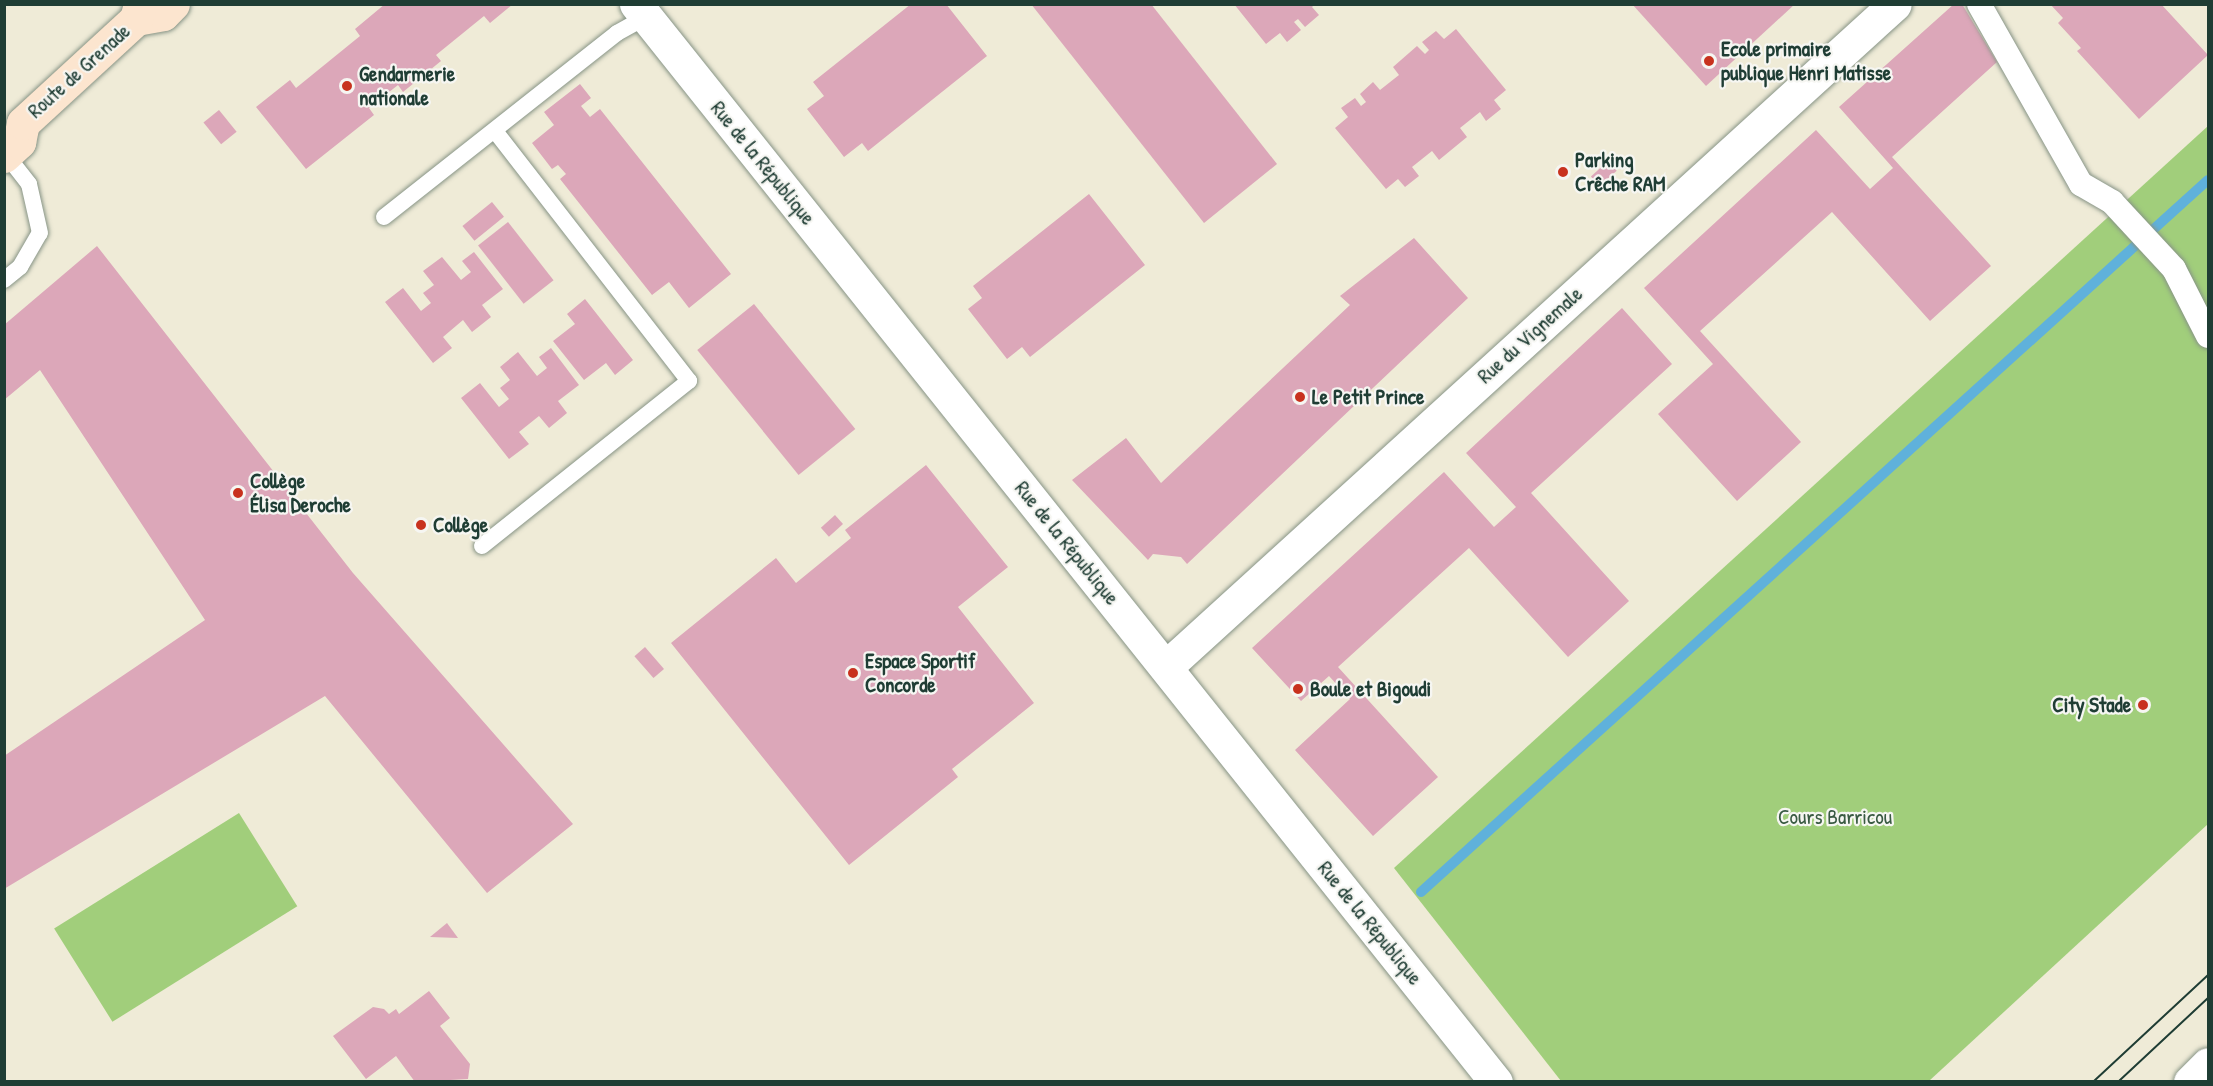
<!DOCTYPE html>
<html>
<head>
<meta charset="utf-8">
<style>
  body { margin:0 }
  #map { position:relative; width:2213px; height:1086px; overflow:hidden; background:#efebd7; font-family:"Patrick Hand",sans-serif }
  div>[style] { position:absolute }
  [style*='--x'] { left:calc(var(--x)*1px); top:calc(var(--y)*1px); width:calc(var(--w)*1px); rotate:calc(var(--a)*1deg) }
  .green>* { inset:0; background:#a1ce7b; transform-origin:0 0 }
  .stream>* { height:10px; margin:-5px; padding:0 5px; transform-origin:5px; border-radius:5px; background:#5fb1db }
  .building>* { inset:0; background:#dca7b9; transform-origin:0 0 }
  .roads { filter:drop-shadow(0 0 2px #879486) drop-shadow(0 0 2px #879486) }
  .service>* { height:16px; margin:-8px; padding:0 8px; transform-origin:8px; border-radius:8px; background:#fff }
  .pedestrian>* { height:24px; margin:-12px; padding:0 12px; transform-origin:12px; border-radius:12px; background:#fff }
  .minor>* { height:33px; margin:-16.5px; padding:0 16.5px; transform-origin:16.5px; border-radius:16.5px; background:#fff }
  .secondary>* { height:33px; margin:-16.5px; padding:0 16.5px; transform-origin:16.5px; border-radius:16.5px; background:#fce5cf }
  .tram>* { height:1.5px; margin:-0.75px; padding:0 0.75px; transform-origin:0.75px; border-radius:0.75px; background:#1f3d34 }
  .dots>* { width:16px; height:16px; translate:-50% -50%; box-sizing:border-box; border:3px solid #f6f6f2; border-radius:50% }
  span { translate:-50% -50%; white-space:nowrap; text-align:center; line-height:1.15; -webkit-text-stroke:4.5px #f6f6f2; paint-order:stroke }
  .poi-label { font-size:21px; color:#1f3d34; font-weight:700 }
  .left { translate:0 -50%; text-align:left }
  .right { translate:-100% -50%; text-align:right }
  .street-label { font-size:21px; color:#1f3d34 }
  .park-label { font-size:21px; color:#395a42 }
  .frame { position:absolute; inset:0; border:6px solid #1f3d34; pointer-events:none }
</style>
</head>
<body>
<div id="map">
  <div class="green">
    <i style="clip-path:polygon(2208px 126px,2208px 824px,1929px 1081px,1561px 1081px,1394px 868px)"></i>
    <i style="left:239px;top:813px;width:110px;height:218px;rotate:58deg"></i>
  </div>
  <div class="stream">
    <i style="--x:1421;--y:892;--w:1061;--a:-42.14"></i>
  </div>
  <div class="building">
    <i style="clip-path:polygon(385px 4px,513px 4px,490px 23px,484px 16px,436px 55px,441px 61px,403px 92px,398px 85px,369px 108px,374px 115px,306px 169px,256px 107px,290px 80px,296px 88px,360px 36px,355px 29px)"></i>
    <i style="clip-path:polygon(911px 4px,946px 4px,987px 56px,868px 151px,862px 143px,844px 157px,807px 109px,824px 96px,813px 82px)"></i>
    <i style="clip-path:polygon(1031px 4px,1151px 4px,1277px 164px,1204px 223px)"></i>
    <i style="clip-path:polygon(1234px 4px,1315px 4px,1312px 7px,1319px 15px,1305px 27px,1298px 19px,1294px 22px,1301px 30px,1287px 42px,1280px 33px,1266px 44px)"></i>
    <i style="clip-path:polygon(1632px 4px,1795px 4px,1706px 86px)"></i>
    <i style="clip-path:polygon(1954px 4px,1962px 4px,1997px 62px,1892px 157px,1991px 266px,1930px 321px,1832px 212px,1700px 331px,1801px 442px,1737px 501px,1658px 414px,1713px 364px,1644px 288px,1816px 130px,1870px 189px,1893px 168px,1839px 107px)"></i>
    <i style="clip-path:polygon(2050px 4px,2161px 4px,2208px 55px,2139px 119px,2077px 51px,2081px 48px,2058px 23px,2063px 18px)"></i>
    <i style="clip-path:polygon(1456px 29px,1506px 90px,1494px 100px,1501px 109px,1486px 121px,1480px 112px,1460px 128px,1467px 137px,1439px 160px,1432px 151px,1412px 167px,1419px 176px,1405px 187px,1398px 179px,1386px 189px,1335px 128px,1348px 117px,1341px 108px,1355px 98px,1361px 106px,1366px 102px,1360px 94px,1373px 82px,1380px 90px,1399px 75px,1393px 67px,1417px 46px,1425px 54px,1429px 50px,1422px 42px,1436px 31px,1444px 39px)"></i>
    <i style="clip-path:polygon(580px 84px,591px 98px,581px 106px,590px 117px,600px 109px,731px 274px,689px 308px,669px 282px,652px 295px,560px 179px,566px 174px,558px 165px,552px 169px,532px 143px,554px 125px,544px 112px)"></i>
    <i style="left:219px;top:110px;width:28px;height:20px;rotate:51deg"></i>
    <i style="left:1608px;top:161px;width:13px;height:23px;rotate:48deg"></i>
    <i style="clip-path:polygon(1089px 194px,1145px 265px,1030px 357px,1022px 347px,1007px 359px,968px 309px,982px 298px,973px 286px)"></i>
    <i style="left:492px;top:202px;width:19px;height:38px;rotate:51deg"></i>
    <i style="left:508px;top:222px;width:74px;height:38px;rotate:52deg"></i>
    <i style="clip-path:polygon(1414px 238px,1468px 298px,1187px 564px,1181px 557px,1153px 554px,1148px 560px,1072px 480px,1126px 438px,1161px 483px,1350px 305px,1340px 296px)"></i>
    <i style="clip-path:polygon(97px 246px,353px 573px,573px 824px,487px 893px,325px 696px,4px 889px,4px 756px,205px 620px,40px 370px,4px 400px,4px 325px)"></i>
    <i style="clip-path:polygon(474px 252px,503px 289px,482px 305px,491px 317px,472px 332px,463px 320px,443px 337px,452px 348px,433px 363px,385px 302px,403px 288px,421px 311px,431px 303px,423px 293px,434px 285px,423px 271px,442px 257px,461px 280px,471px 272px,462px 261px)"></i>
    <i style="clip-path:polygon(585px 299px,633px 360px,615px 375px,606px 363px,584px 380px,553px 341px,575px 324px,567px 314px)"></i>
    <i style="left:754px;top:304px;width:161px;height:73px;rotate:51deg"></i>
    <i style="clip-path:polygon(1622px 308px,1672px 364px,1531px 493px,1629px 601px,1568px 657px,1469px 548px,1338px 667px,1438px 777px,1373px 836px,1295px 750px,1350px 699px,1329px 676px,1301px 701px,1252px 648px,1444px 472px,1494px 527px,1516px 507px,1466px 453px)"></i>
    <i style="clip-path:polygon(551px 348px,579px 385px,558px 401px,567px 413px,549px 428px,539px 416px,519px 432px,529px 444px,509px 459px,461px 398px,480px 383px,499px 407px,509px 399px,500px 388px,510px 380px,500px 367px,518px 352px,537px 376px,547px 368px,539px 357px)"></i>
    <i style="clip-path:polygon(926px 465px,1008px 567px,958px 607px,1034px 703px,952px 769px,958px 777px,849px 865px,671px 643px,776px 558px,796px 583px,851px 538px,845px 530px)"></i>
    <i style="left:835px;top:515px;width:12px;height:19px;rotate:48deg"></i>
    <i style="left:645px;top:647px;width:29px;height:14px;rotate:49deg"></i>
    <i style="clip-path:polygon(447px 923px,458px 938px,430px 937px)"></i>
    <i style="clip-path:polygon(429px 991px,450px 1018px,440px 1026px,470px 1064px,468px 1079px,415px 1082px,396px 1056px,366px 1079px,333px 1036px,373px 1007px,384px 1009px,389px 1014px,396px 1009px,399px 1014px)"></i>
  </div>
  <div class="roads">
    <div class="service">
      <i style="--x:384;--y:217;--w:297;--a:-38.3"></i>
      <i style="--x:617;--y:33;--w:33;--a:-29"></i>
      <i style="--x:4;--y:280;--w:21;--a:-39"></i>
      <i style="--x:20;--y:267;--w:39;--a:-60"></i>
      <i style="--x:40;--y:233;--w:50;--a:-102.7"></i>
      <i style="--x:29;--y:184;--w:37;--a:-128"></i>
      <i style="--x:482;--y:546;--w:265;--a:-38.6"></i>
      <i style="--x:689;--y:381;--w:316;--a:-127.8"></i>
    </div>
    <div class="pedestrian">
      <i style="--x:1979;--y:4;--w:207;--a:60.5"></i>
      <i style="--x:2081;--y:184;--w:36;--a:30"></i>
      <i style="--x:2112;--y:202;--w:91;--a:47.2"></i>
      <i style="--x:2174;--y:269;--w:75;--a:63.1"></i>
    </div>
    <div class="minor">
      <i style="--x:636;--y:4;--w:1379;--a:51.42"></i>
      <i style="--x:1166;--y:667;--w:985;--a:-42.29"></i>
      <i style="--x:2190;--y:1082;--w:25;--a:-45"></i>
    </div>
    <div class="secondary">
      <i style="--x:136;--y:19;--w:27;--a:-10"></i>
      <i style="--x:163;--y:14;--w:14;--a:-45"></i>
      <i style="--x:4;--y:156;--w:21;--a:-43"></i>
      <i style="--x:19;--y:142;--w:19;--a:-78"></i>
      <i style="--x:23;--y:123;--w:154;--a:-42.6"></i>
      <i style="--x:136;--y:19;--w:16;--a:-75"></i>
    </div>
  </div>
  <div class="tram">
    <i style="--x:2093;--y:1082;--w:157;--a:-42.9"></i>
    <i style="--x:2118;--y:1082;--w:123;--a:-43"></i>
  </div>
  <div class="dots">
    <i style="left:1709px;top:61px;background:#c8321e"></i>
    <i style="left:347px;top:86px;background:#c8321e"></i>
    <i style="left:1563px;top:172px;background:#c8321e"></i>
    <i style="left:1300px;top:397px;background:#c8321e"></i>
    <i style="left:238px;top:493px;background:#c8321e"></i>
    <i style="left:421px;top:525px;background:#c8321e"></i>
    <i style="left:853px;top:673px;background:#c8321e"></i>
    <i style="left:1298px;top:689px;background:#c8321e"></i>
    <i style="left:2143px;top:705px;background:#c8321e"></i>
  </div>
  <div class="poi-label">
    <span class="left" style="left:1721px;top:61px">Ecole primaire<br>publique Henri Matisse</span>
    <span class="left" style="left:359px;top:86px">Gendarmerie<br>nationale</span>
    <span class="left" style="left:1575px;top:172px">Parking<br>Crêche RAM</span>
    <span class="left" style="left:1312px;top:397px">Le Petit Prince</span>
    <span class="left" style="left:250px;top:493px">Collège<br>Élisa Deroche</span>
    <span class="left" style="left:433px;top:525px">Collège</span>
    <span class="left" style="left:865px;top:673px">Espace Sportif<br>Concorde</span>
    <span class="left" style="left:1310px;top:689px">Boule et Bigoudi</span>
    <span class="right" style="left:2131px;top:705px">City Stade</span>
  </div>
  <div class="street-label">
    <span style="left:79px;top:71px;rotate:-42deg">Route de Grenade</span>
    <span style="left:763px;top:163px;rotate:51deg">Rue de la République</span>
    <span style="left:1530px;top:335px;rotate:-42deg">Rue du Vignemale</span>
    <span style="left:1067px;top:543px;rotate:51deg">Rue de la République</span>
    <span style="left:1370px;top:923px;rotate:51deg">Rue de la République</span>
  </div>
  <div class="park-label">
    <span style="left:1835px;top:817px">Cours Barricou</span>
  </div>
  <div class="frame"></div>
</div>
</body>
</html>
